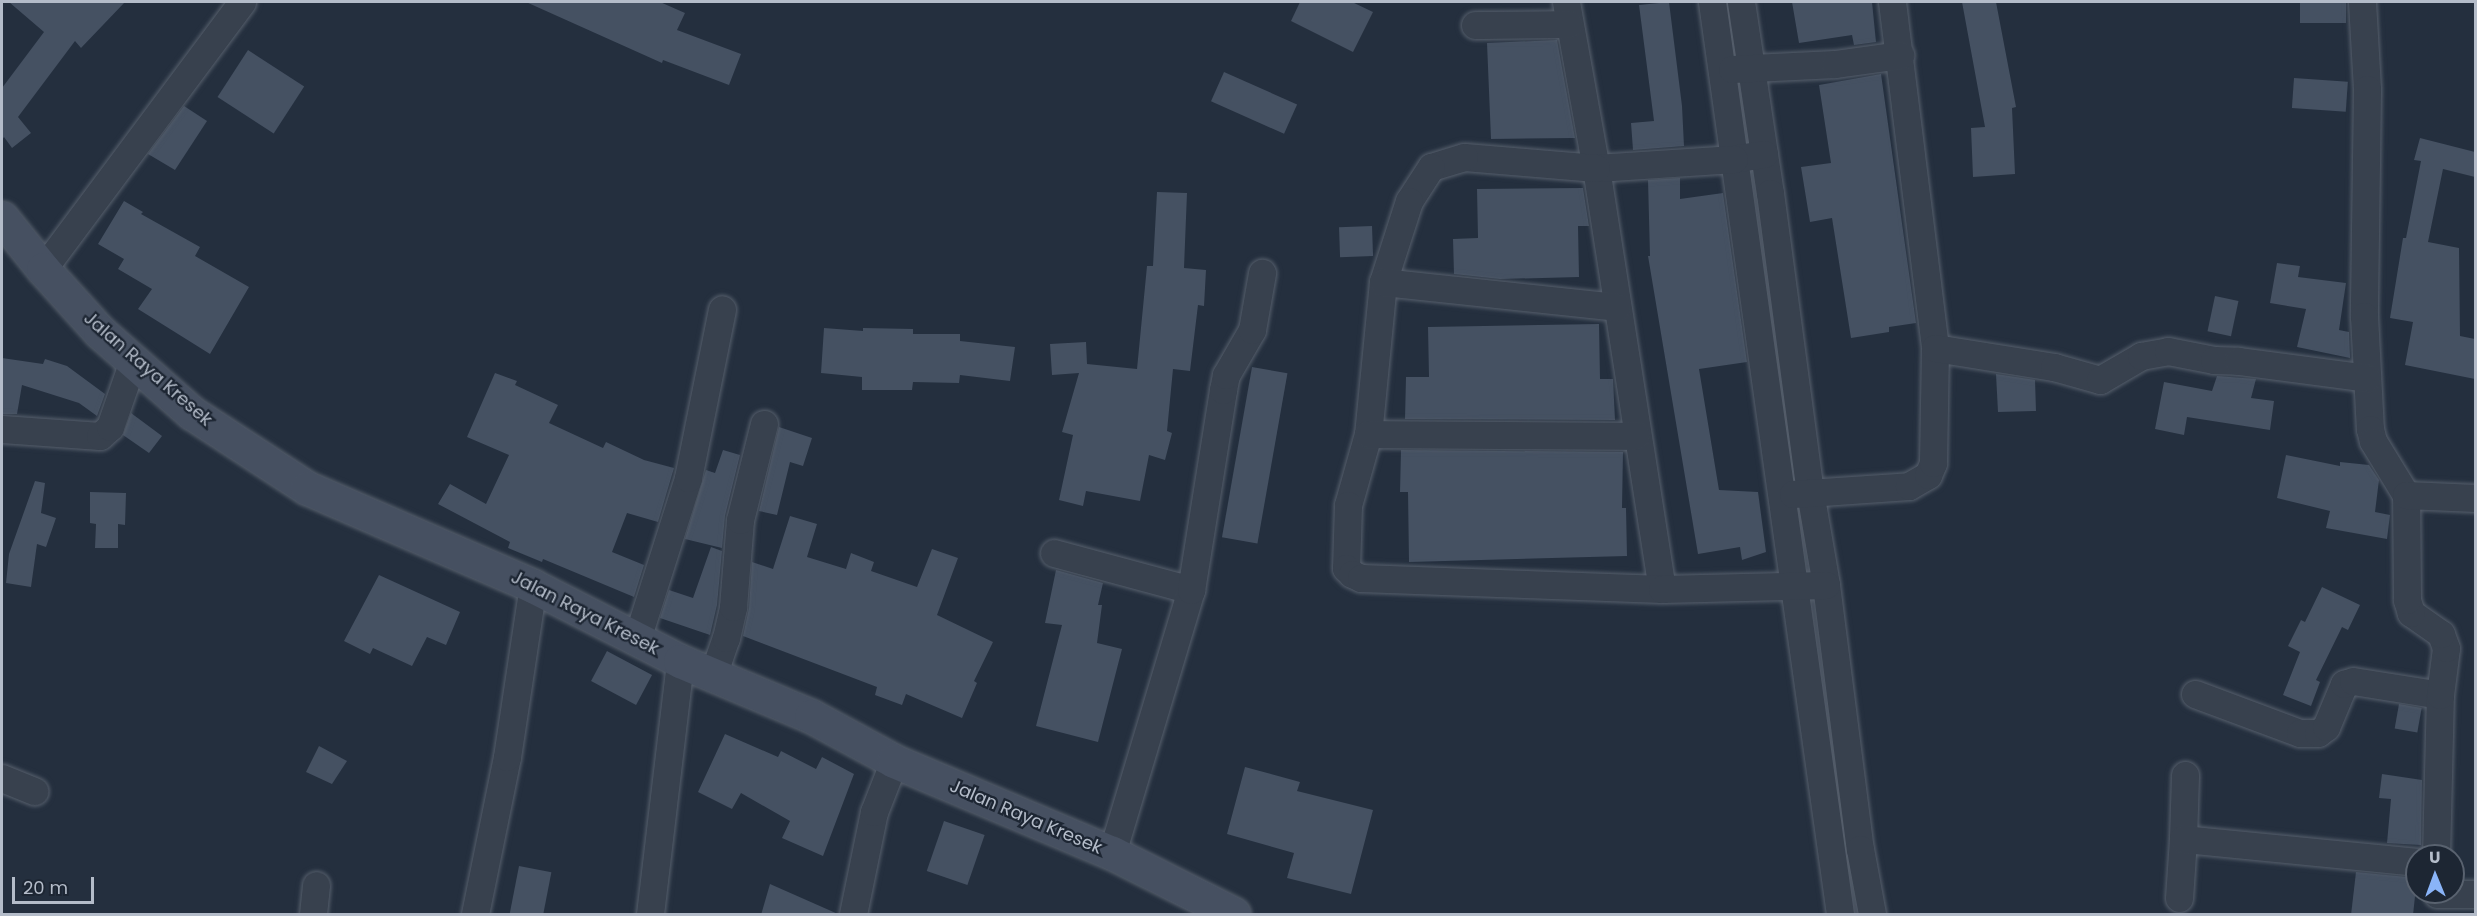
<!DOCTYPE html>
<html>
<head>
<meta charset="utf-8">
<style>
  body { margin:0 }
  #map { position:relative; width:2477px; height:916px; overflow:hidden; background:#242f3e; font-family:Poppins,sans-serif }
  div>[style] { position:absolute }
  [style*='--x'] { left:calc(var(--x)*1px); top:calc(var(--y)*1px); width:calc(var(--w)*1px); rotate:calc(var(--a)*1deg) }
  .building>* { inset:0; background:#455162; transform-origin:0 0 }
  .roads { filter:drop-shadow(0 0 2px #565f6c) drop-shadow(0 0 2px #565f6c) }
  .street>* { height:27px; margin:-13.5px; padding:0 13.5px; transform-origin:13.5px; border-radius:13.5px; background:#38414e }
  .secondary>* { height:33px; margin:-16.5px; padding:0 16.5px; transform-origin:16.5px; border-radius:16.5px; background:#465061 }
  span { translate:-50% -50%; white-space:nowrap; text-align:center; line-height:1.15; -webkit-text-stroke:4.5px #1d2633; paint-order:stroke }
  .street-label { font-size:18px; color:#b4bcc9 }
  .frame { position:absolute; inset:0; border:3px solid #b4bcc9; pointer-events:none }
  .north { position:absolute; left:2405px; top:844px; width:60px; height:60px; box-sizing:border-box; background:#1d2633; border:2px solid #59626f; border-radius:50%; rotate:359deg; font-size:16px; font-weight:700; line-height:24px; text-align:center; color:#b4bcc9 }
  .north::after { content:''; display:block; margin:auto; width:21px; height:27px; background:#8ab4f8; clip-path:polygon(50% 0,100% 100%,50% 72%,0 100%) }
  .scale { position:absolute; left:12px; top:877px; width:82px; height:27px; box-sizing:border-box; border:3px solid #b4bcc9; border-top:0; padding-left:8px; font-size:18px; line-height:21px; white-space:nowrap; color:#b4bcc9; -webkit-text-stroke:4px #1d2633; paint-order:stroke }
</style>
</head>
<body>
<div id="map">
  <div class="building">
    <i style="clip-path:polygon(9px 2px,125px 2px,81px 48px,75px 41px,18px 117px,31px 133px,12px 148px,4px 137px,2px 140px,2px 88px,44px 32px)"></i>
    <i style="clip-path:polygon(526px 2px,660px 2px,685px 13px,677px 30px,741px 54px,729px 85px,663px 60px,662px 63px)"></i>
    <i style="clip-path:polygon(1300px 2px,1352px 2px,1373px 12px,1353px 52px,1291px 21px)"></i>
    <i style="clip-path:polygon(1669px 2px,1682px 106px,1684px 146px,1633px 150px,1631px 123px,1654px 121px,1639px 5px)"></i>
    <i style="clip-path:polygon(1792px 2px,1872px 2px,1876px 42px,1854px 45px,1852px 35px,1799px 43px)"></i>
    <i style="clip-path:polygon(1962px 2px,1996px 2px,2016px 107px,2012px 108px,2015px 174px,1973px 177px,1971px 128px,1985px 127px)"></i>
    <i style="left:2300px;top:2px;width:46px;height:21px"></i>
    <i style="clip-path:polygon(1557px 40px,1575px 138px,1491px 139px,1487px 43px)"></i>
    <i style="left:248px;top:50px;width:67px;height:56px;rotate:33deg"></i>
    <i style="left:1224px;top:72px;width:80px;height:32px;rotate:24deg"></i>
    <i style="clip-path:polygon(1881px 74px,1916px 323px,1889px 327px,1889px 332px,1851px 338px,1832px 218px,1810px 222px,1801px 167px,1831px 163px,1819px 85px)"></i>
    <i style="left:2294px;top:78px;width:54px;height:30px;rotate:4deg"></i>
    <i style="clip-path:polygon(184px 106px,207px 121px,175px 170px,148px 154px)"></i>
    <i style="clip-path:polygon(2420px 138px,2475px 152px,2475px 177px,2443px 169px,2428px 242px,2459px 248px,2460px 336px,2475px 339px,2475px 379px,2405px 365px,2413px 322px,2390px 318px,2403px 238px,2406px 238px,2421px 161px,2414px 160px)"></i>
    <i style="clip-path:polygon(1680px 178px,1680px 199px,1723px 193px,1747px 362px,1699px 369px,1719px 490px,1758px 492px,1766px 552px,1742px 560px,1740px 547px,1698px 554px,1648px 256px,1650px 256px,1648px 180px)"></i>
    <i style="clip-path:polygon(1583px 188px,1589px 226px,1578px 226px,1579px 277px,1500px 279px,1454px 274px,1453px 239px,1478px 238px,1477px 189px)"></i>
    <i style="clip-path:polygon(1157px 192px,1187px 193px,1184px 268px,1206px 270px,1204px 306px,1198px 305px,1190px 371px,1173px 369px,1167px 431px,1172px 433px,1165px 460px,1149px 455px,1140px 501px,1086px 491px,1083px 506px,1059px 500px,1073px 435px,1062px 432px,1079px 373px,1052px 375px,1050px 344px,1086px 342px,1087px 364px,1137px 369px,1147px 266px,1153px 266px)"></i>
    <i style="clip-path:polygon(124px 201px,143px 212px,141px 214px,200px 247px,195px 256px,249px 287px,210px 354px,138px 309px,152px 289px,118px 269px,124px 259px,98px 244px)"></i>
    <i style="left:1372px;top:226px;width:30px;height:33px;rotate:88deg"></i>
    <i style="clip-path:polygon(2277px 263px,2300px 266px,2298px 277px,2346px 283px,2339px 330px,2349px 332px,2350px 358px,2297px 347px,2306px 309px,2270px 303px)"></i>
    <i style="left:2215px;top:296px;width:24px;height:36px;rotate:12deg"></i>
    <i style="clip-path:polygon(1599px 324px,1600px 379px,1613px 379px,1615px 420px,1405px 419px,1406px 377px,1429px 377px,1428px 327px)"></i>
    <i style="clip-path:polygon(824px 328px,863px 331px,863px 328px,913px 329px,913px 334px,960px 334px,960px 341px,1015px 347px,1010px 381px,960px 375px,959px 383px,913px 382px,912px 390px,862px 390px,862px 377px,821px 373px)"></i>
    <i style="clip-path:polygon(2px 358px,43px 364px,45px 359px,67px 366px,105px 394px,97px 416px,79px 403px,22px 385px,17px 414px,2px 414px)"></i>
    <i style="left:1252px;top:367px;width:36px;height:173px;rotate:10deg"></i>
    <i style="clip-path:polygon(495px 373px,517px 381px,515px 385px,558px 405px,549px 423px,603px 448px,606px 442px,644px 460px,674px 468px,658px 522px,627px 513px,612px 552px,644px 565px,634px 597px,543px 559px,542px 562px,508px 548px,510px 542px,438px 504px,450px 484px,486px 504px,509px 455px,467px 437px)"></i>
    <i style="clip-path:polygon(1996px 374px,2035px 380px,2036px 411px,1998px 412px)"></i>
    <i style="clip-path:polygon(2217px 376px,2256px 379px,2251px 398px,2274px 401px,2270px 430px,2187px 417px,2184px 435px,2155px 429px,2164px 382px,2212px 391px)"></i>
    <i style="clip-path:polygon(131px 413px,162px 436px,149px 453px,123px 435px)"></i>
    <i style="clip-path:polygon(779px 427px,812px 438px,803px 466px,790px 462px,777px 515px,759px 511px)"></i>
    <i style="clip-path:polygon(723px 450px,740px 455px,725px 516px,722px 548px,685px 539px,706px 470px,715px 473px)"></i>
    <i style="clip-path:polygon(1401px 450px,1623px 452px,1622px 508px,1626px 508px,1627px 556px,1409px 562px,1408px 492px,1400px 492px)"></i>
    <i style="clip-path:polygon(2286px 455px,2340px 466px,2340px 462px,2369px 465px,2379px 480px,2375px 512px,2390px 515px,2387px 539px,2326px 528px,2330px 511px,2277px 498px)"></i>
    <i style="clip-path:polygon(35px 481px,45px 483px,41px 513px,56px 518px,46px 547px,37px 544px,31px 587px,6px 583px,9px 554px)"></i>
    <i style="clip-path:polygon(90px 492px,126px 493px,125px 525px,118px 524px,118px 548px,95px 548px,96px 524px,90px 523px)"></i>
    <i style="clip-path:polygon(790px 516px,817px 524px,807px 557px,846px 569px,851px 553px,874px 562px,871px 571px,917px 587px,932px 549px,958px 558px,937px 615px,993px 642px,974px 681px,977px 683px,962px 718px,906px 694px,902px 705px,875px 695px,877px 687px,743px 636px,749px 608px,752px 562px,773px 569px)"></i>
    <i style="clip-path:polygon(711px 547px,722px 551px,717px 605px,710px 635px,660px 618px,669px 590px,693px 598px)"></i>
    <i style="clip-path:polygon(1056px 570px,1103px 583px,1098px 605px,1102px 605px,1097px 643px,1122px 649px,1098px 742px,1036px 726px,1062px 625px,1045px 623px)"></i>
    <i style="clip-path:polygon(379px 575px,460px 612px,446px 645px,427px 637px,412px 666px,373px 648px,370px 654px,344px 641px)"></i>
    <i style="clip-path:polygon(2322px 587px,2360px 605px,2348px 630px,2342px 627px,2316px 680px,2320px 682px,2311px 706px,2283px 695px,2300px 652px,2288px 646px,2301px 620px,2305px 622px)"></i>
    <i style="left:607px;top:651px;width:51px;height:34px;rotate:28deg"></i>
    <i style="left:2399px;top:704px;width:23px;height:25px;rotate:10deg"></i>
    <i style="clip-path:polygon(725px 734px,778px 757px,781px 751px,816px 769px,822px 757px,854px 774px,823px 856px,782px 838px,790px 821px,741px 793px,732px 809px,698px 792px)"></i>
    <i style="clip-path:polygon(319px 746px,347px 761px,332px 784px,306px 772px)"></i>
    <i style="clip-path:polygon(1245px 767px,1300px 782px,1297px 791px,1373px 810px,1351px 894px,1287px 878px,1294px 853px,1227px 834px)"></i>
    <i style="clip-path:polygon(2382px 774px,2422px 780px,2421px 845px,2387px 843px,2391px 799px,2379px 798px)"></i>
    <i style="left:944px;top:821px;width:43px;height:53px;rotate:19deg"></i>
    <i style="left:519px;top:866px;width:33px;height:50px;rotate:11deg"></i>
    <i style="clip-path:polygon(2356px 872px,2417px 878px,2413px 915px,2351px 915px)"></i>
    <i style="clip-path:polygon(770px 884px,838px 914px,838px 915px,761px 915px)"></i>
  </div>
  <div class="roads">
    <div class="street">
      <i style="--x:1566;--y:2;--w:169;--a:79.8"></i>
      <i style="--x:1596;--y:168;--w:426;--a:81.1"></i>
      <i style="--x:1712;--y:2;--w:921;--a:82.01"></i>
      <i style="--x:1741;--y:2;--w:193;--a:81.4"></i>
      <i style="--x:1770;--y:193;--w:302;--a:82.4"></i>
      <i style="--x:1810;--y:492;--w:94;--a:80.2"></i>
      <i style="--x:1826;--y:585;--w:266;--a:82.7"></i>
      <i style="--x:1860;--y:849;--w:66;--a:79.5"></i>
      <i style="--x:1892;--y:2;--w:349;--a:82.9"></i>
      <i style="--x:2362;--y:2;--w:87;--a:86.7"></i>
      <i style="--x:2367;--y:89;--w:227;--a:90.8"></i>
      <i style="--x:2364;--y:316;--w:113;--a:87"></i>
      <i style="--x:2370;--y:429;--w:12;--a:76"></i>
      <i style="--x:2373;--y:441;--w:63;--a:58.6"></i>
      <i style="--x:1475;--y:25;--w:94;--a:-0.6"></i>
      <i style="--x:1732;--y:69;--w:103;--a:-2.8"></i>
      <i style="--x:1835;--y:64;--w:66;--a:-7.9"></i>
      <i style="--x:1764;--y:154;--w:30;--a:171"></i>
      <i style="--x:1734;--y:159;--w:138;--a:176.3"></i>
      <i style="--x:1596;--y:168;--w:132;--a:-175.2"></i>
      <i style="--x:1464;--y:157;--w:34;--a:163"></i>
      <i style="--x:1431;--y:167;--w:40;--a:122.9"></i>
      <i style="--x:1409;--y:201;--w:85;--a:107.8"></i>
      <i style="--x:1383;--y:282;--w:153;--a:95.6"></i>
      <i style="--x:1368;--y:434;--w:74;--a:105.7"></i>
      <i style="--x:1348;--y:505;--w:63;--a:91.8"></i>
      <i style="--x:1346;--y:568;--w:8;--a:45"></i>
      <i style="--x:1352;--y:574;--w:10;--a:24"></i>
      <i style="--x:1361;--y:578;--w:301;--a:2.1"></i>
      <i style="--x:1662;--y:589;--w:164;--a:-1.4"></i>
      <i style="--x:43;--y:269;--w:333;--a:-53.3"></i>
      <i style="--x:1383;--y:282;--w:235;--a:6.1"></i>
      <i style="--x:2;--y:429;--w:98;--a:4.1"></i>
      <i style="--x:100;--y:436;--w:13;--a:-42"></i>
      <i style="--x:110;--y:427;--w:70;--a:-70.8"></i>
      <i style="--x:1368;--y:434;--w:268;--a:0.4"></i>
      <i style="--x:1793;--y:494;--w:116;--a:-3.9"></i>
      <i style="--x:1909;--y:486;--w:22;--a:-30"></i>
      <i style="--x:1928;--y:475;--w:13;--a:-67"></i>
      <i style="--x:1933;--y:463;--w:115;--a:-89"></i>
      <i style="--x:1935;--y:348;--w:121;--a:9.1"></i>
      <i style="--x:2054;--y:367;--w:48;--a:15.8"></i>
      <i style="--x:2100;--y:380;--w:48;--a:-30.3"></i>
      <i style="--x:2141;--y:356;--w:27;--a:-10"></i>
      <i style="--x:2168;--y:351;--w:47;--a:11.1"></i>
      <i style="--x:2214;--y:360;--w:24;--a:2"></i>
      <i style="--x:2238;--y:361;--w:130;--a:7.5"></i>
      <i style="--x:1054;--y:553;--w:142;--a:15.1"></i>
      <i style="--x:637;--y:639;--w:169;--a:-72.4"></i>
      <i style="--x:688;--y:478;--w:172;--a:-78.6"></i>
      <i style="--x:713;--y:675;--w:39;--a:-71"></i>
      <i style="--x:726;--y:638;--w:32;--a:-77"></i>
      <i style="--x:733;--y:607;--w:87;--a:-85.4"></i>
      <i style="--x:740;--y:520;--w:99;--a:-76"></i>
      <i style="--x:2195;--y:694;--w:112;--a:20.4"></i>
      <i style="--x:2300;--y:733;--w:18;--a:0"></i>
      <i style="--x:2318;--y:733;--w:10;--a:-37"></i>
      <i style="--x:2326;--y:727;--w:47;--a:-67.3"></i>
      <i style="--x:2344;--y:684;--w:9;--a:-18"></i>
      <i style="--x:2353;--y:681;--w:88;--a:9.1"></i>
      <i style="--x:2;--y:778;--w:35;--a:22"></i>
      <i style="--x:2183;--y:839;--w:64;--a:-88.2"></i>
      <i style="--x:1112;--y:853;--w:275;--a:-73.3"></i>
      <i style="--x:1191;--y:590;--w:203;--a:-80.9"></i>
      <i style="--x:1223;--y:390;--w:15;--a:-79"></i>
      <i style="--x:1226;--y:375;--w:52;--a:-60"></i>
      <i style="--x:1252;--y:330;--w:58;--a:-80"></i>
      <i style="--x:2436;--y:856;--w:161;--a:-88.6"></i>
      <i style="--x:2440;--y:695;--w:47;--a:-82.7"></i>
      <i style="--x:2446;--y:648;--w:15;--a:-110"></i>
      <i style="--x:2441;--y:634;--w:37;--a:-145"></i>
      <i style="--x:2411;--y:613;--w:14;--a:-107"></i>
      <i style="--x:2407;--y:600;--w:105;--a:-90.5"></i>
      <i style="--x:2406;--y:495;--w:70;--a:2.5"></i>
      <i style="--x:2437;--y:894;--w:39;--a:0"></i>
      <i style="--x:2179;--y:898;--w:59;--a:-86.1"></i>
      <i style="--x:2183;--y:839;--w:235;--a:5.6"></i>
      <i style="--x:313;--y:914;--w:29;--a:-84"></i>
      <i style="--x:475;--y:914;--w:160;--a:-78.5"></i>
      <i style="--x:507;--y:757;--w:173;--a:-81.4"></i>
      <i style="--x:650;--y:914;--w:255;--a:-83.2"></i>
      <i style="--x:853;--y:914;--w:104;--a:-78.4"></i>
      <i style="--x:874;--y:812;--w:55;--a:-68.6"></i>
    </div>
    <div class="secondary">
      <i style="--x:2;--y:218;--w:65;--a:51.2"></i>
      <i style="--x:43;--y:269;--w:85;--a:47.9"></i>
      <i style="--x:100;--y:332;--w:123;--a:41.4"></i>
      <i style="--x:192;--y:413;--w:137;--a:33.1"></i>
      <i style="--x:307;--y:488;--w:246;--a:23.4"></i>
      <i style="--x:533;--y:586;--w:165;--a:27"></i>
      <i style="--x:680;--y:661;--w:142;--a:22.8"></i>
      <i style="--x:811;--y:716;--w:94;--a:28.5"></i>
      <i style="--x:894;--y:761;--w:237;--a:22.9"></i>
      <i style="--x:1112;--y:853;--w:136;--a:26.6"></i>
    </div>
  </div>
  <div class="street-label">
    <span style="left:148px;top:369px;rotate:41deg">Jalan Raya Kresek</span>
    <span style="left:585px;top:613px;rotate:27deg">Jalan Raya Kresek</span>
    <span style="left:1026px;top:817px;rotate:23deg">Jalan Raya Kresek</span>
  </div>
  <div class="frame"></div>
  <div class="north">U</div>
  <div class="scale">20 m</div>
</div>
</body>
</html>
